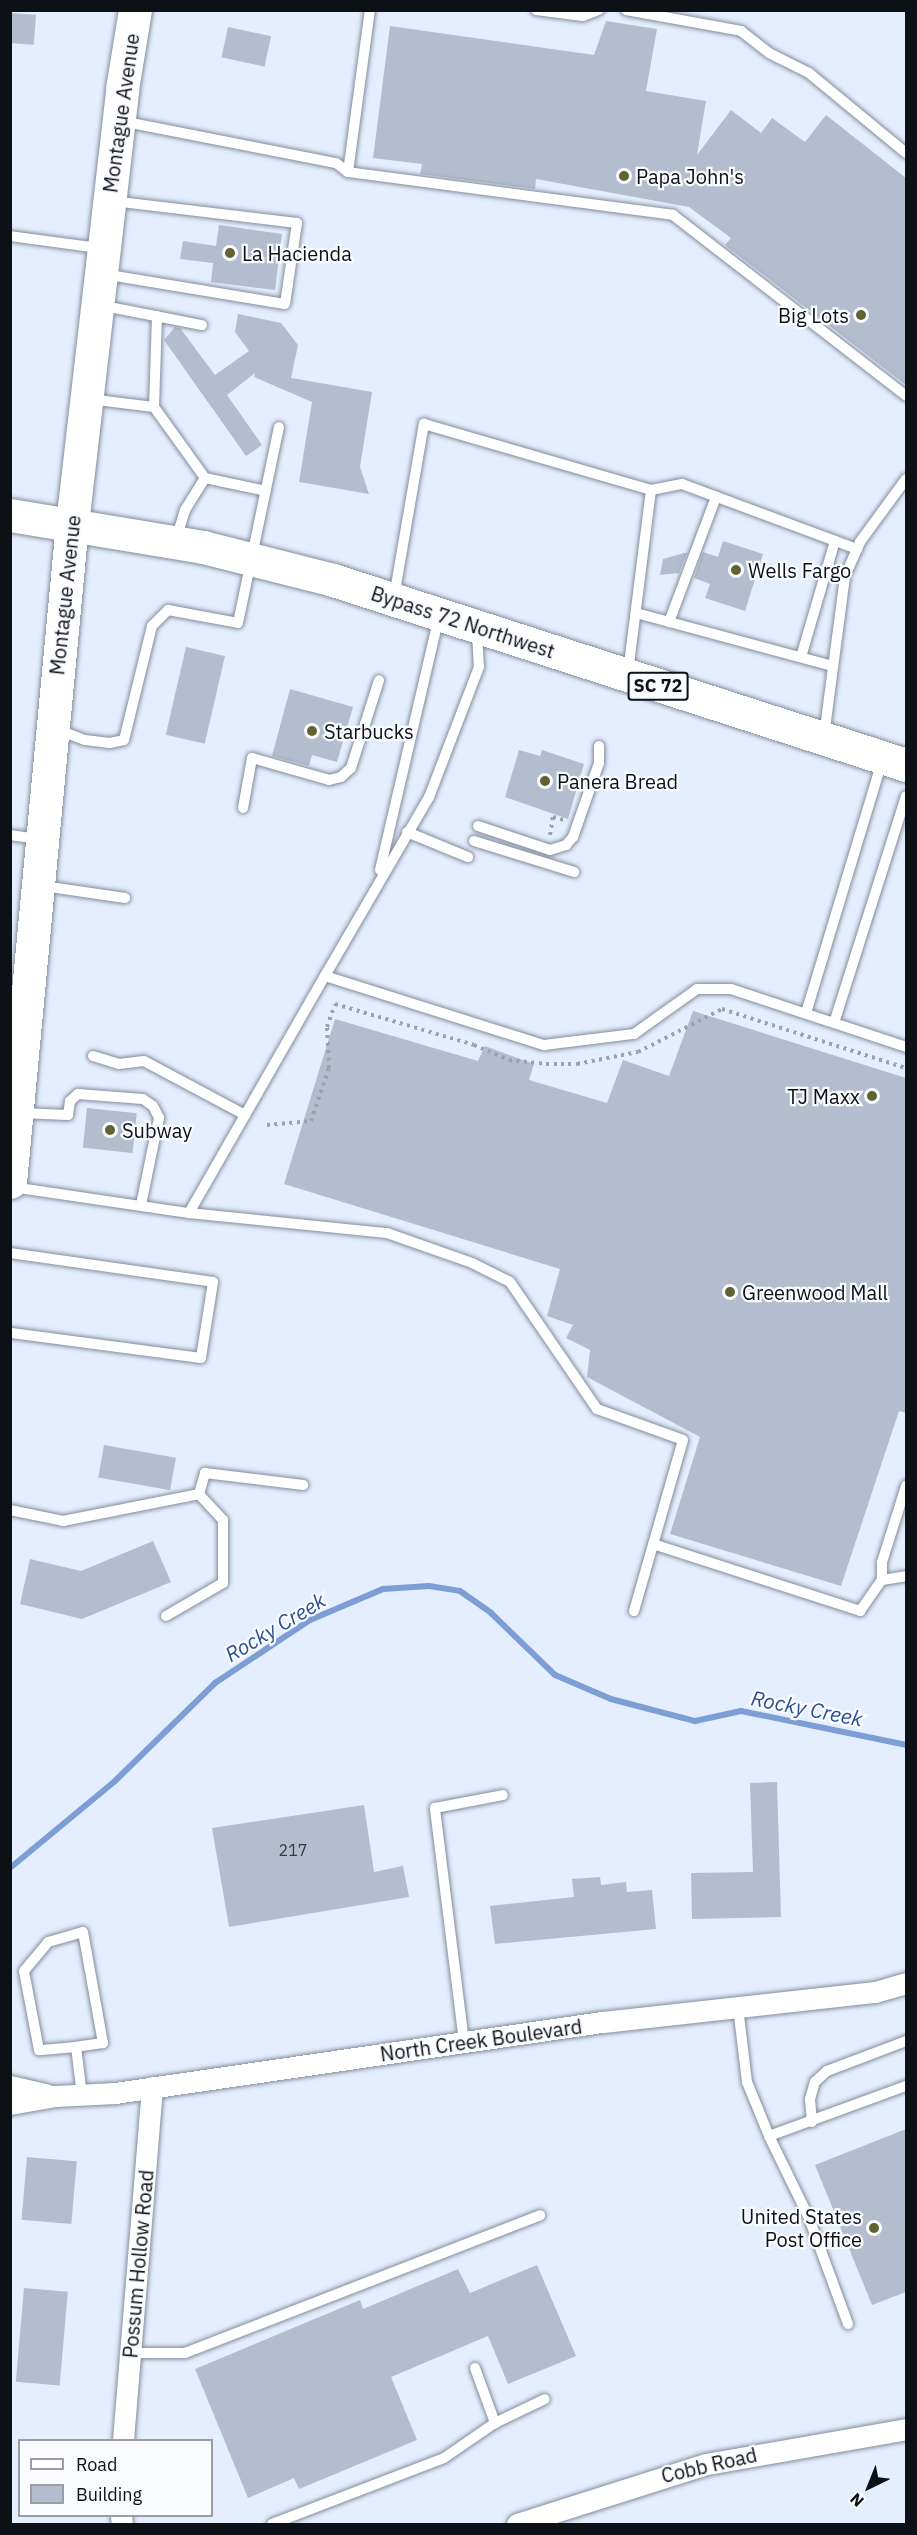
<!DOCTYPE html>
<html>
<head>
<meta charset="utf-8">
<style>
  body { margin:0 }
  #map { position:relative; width:917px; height:2535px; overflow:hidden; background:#e4eefe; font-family:"IBM Plex Sans",sans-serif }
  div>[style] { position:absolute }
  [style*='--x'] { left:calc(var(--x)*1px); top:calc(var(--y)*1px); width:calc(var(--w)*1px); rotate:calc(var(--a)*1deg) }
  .stream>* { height:6px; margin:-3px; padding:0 3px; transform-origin:3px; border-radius:3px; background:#7d9ed4 }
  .building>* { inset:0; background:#b4bdcd; transform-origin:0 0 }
  .path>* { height:4px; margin-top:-2px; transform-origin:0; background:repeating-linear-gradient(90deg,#9aa2ae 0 3px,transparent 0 7.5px) }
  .roads { filter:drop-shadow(0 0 2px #848c9b) drop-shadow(0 0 2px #848c9b) }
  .service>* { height:10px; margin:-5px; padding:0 5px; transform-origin:5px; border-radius:5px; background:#fff }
  .minor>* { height:21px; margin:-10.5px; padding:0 10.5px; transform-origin:10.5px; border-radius:10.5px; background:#fff }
  .primary>* { height:33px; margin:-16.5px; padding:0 16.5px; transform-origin:16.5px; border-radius:16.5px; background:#fff }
  .trunk>* { height:33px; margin:-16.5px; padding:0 16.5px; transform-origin:16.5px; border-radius:16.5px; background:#fff }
  .dots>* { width:16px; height:16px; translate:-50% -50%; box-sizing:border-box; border:3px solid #f9fbfe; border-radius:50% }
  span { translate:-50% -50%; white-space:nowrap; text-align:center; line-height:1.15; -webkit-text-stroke:4.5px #f9fbfe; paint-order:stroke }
  .number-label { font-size:16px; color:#373b43 }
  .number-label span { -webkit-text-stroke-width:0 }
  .shield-label span { padding:2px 4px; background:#f9fbfe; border:2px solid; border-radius:4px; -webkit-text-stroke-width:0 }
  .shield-label { font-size:18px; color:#0d1015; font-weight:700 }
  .street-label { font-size:20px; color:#0d1015 }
  .poi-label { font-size:20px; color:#0d1015 }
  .left { translate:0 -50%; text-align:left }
  .right { translate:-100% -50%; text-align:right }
  .water-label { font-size:21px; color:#294f92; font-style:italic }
  .frame { position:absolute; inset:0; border:12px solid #0d1015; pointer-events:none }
  .legend { position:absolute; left:18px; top:2439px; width:195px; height:78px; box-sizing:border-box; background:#f9fbfe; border:2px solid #9b9da1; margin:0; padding:8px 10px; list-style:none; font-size:18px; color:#0d1015 }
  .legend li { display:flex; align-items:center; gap:12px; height:30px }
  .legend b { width:30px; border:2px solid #9b9da1 }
  .north { position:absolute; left:839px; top:2457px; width:60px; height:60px; -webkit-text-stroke:4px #f9fbfe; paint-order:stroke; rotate:223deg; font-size:16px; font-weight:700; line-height:24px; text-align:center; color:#0d1015 }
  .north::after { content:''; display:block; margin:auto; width:21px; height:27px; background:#0d1015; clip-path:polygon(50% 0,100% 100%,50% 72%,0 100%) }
</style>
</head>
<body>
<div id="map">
  <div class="stream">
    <i style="--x:10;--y:1868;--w:136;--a:-39.6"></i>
    <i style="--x:115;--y:1781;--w:140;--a:-44.4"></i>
    <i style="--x:215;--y:1683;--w:114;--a:-33.6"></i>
    <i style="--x:310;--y:1620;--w:79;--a:-23"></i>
    <i style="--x:383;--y:1589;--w:46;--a:-3.7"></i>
    <i style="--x:429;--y:1586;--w:31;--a:9"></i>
    <i style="--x:460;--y:1591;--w:38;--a:35"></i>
    <i style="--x:491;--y:1613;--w:89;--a:44.1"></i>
    <i style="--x:555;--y:1675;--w:61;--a:23.2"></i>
    <i style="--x:611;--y:1699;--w:87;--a:14.7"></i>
    <i style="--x:695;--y:1721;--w:47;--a:-12.3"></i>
    <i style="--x:741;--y:1711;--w:168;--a:11.6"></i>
  </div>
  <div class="building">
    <i style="left:10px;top:13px;width:26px;height:30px;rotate:4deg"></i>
    <i style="clip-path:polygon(606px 21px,657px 29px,646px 91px,706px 101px,697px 155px,731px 110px,761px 133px,772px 118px,805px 142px,826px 115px,906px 178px,906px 385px,725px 245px,731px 238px,689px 207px,536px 179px,535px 189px,420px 174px,422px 164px,373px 158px,390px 26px,594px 55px)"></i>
    <i style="left:228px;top:27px;width:44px;height:31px;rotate:12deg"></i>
    <i style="clip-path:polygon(219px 225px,282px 234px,275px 290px,211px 282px,213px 263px,180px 259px,183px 241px,216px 246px)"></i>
    <i style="clip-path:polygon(238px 314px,281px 323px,298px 345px,291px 378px,372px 392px,360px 467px,369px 494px,299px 482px,312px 402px,254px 377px,255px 373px,227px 395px,262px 445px,246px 456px,164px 340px,175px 327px,180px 328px,215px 375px,249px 351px,235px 332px)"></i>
    <i style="clip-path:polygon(723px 541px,763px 554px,745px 611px,705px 598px,710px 584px,694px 578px,703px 552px,718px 557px)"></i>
    <i style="clip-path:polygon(684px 553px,687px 553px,679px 573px,660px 575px,663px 559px)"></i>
    <i style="left:186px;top:647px;width:40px;height:90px;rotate:13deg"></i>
    <i style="clip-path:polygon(290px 689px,353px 707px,337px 762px,312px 755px,309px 766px,272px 756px)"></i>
    <i style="clip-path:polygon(519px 750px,540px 756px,542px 750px,584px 764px,568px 819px,505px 797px)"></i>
    <i style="clip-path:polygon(693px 1011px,906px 1078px,906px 1413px,899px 1411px,841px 1586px,670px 1534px,700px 1437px,587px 1377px,590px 1350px,566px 1338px,573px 1325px,547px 1316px,560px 1269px,284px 1184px,335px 1019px,478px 1061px,485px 1046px,534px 1064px,529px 1080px,607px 1103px,623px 1060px,669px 1076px)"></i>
    <i style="left:87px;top:1108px;width:50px;height:40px;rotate:6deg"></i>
    <i style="left:104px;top:1445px;width:73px;height:33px;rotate:10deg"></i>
    <i style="clip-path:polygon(153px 1541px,171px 1582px,82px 1619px,20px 1604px,30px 1559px,81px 1571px)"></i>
    <i style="clip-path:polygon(777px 1782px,781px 1917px,692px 1919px,691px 1873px,753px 1872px,750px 1783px)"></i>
    <i style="clip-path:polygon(364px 1805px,374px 1872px,403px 1866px,409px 1897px,229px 1927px,212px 1828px)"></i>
    <i style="clip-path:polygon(600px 1877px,601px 1885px,626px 1882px,627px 1892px,652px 1890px,656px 1929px,495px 1944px,490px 1906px,574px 1897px,572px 1879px)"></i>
    <i style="clip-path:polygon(906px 2129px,906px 2292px,872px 2305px,815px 2165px)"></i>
    <i style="left:27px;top:2157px;width:50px;height:63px;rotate:5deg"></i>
    <i style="clip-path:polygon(537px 2265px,576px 2356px,508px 2384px,488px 2336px,391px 2377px,417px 2440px,299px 2489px,294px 2478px,248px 2498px,195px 2369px,360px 2300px,363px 2309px,458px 2269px,470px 2293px)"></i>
    <i style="left:24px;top:2288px;width:44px;height:94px;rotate:5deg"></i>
  </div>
  <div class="path">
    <i style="--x:550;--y:835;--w:18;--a:-81"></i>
    <i style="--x:553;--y:817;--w:11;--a:15"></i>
    <i style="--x:267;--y:1125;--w:44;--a:-5.2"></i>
    <i style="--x:311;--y:1121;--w:56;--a:-71.2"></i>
    <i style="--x:329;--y:1068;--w:41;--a:-92.8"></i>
    <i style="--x:327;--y:1027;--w:24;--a:-71"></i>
    <i style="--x:335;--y:1004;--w:145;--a:16.4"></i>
    <i style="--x:474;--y:1045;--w:38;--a:23"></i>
    <i style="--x:509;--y:1060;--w:37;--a:6"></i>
    <i style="--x:546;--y:1064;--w:31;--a:0"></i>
    <i style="--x:577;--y:1064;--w:62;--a:-11.1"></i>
    <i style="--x:638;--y:1052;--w:94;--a:-27.1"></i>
    <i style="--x:722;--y:1009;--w:193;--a:17.8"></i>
  </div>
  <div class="roads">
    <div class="service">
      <i style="--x:536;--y:10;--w:47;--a:7.3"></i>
      <i style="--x:583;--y:16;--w:17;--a:-21"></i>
      <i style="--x:626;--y:10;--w:117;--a:10.3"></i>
      <i style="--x:741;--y:31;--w:36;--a:38"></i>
      <i style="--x:769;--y:53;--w:45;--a:26.6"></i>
      <i style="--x:809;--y:73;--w:126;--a:39.5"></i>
      <i style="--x:121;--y:121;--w:219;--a:11.1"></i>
      <i style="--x:336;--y:163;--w:15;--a:37"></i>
      <i style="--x:348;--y:172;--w:328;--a:7.5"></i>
      <i style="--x:673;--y:215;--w:295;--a:37.8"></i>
      <i style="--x:348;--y:172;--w:163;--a:-82.3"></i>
      <i style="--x:10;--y:236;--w:90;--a:7.7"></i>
      <i style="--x:103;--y:274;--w:184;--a:9.4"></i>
      <i style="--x:285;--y:304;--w:82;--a:-81.6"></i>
      <i style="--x:297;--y:223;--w:185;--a:-173.2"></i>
      <i style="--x:99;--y:305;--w:105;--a:11"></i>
      <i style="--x:89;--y:399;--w:65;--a:7"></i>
      <i style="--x:154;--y:407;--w:87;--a:54.3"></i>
      <i style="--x:205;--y:478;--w:38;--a:122"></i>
      <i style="--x:185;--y:510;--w:30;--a:107"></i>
      <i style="--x:154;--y:407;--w:91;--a:-88.1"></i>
      <i style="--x:205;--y:478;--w:62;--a:12"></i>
      <i style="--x:651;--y:490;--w:32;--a:-11"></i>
      <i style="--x:682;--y:484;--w:187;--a:20.4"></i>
      <i style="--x:394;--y:597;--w:176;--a:-80.2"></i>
      <i style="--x:424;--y:424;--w:236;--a:16.2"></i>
      <i style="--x:651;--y:490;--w:184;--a:97.2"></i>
      <i style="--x:636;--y:613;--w:204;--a:15.1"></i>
      <i style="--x:669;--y:622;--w:134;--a:-69.4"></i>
      <i style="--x:477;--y:631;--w:36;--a:87"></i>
      <i style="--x:479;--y:667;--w:139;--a:111"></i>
      <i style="--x:429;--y:797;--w:207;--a:120.2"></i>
      <i style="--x:325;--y:976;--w:230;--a:17.5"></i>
      <i style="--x:544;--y:1045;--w:91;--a:-7"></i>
      <i style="--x:634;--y:1034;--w:77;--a:-35.5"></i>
      <i style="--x:697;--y:989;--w:34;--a:0"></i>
      <i style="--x:731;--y:989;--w:184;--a:18.3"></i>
      <i style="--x:801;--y:657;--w:121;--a:-73.7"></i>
      <i style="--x:56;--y:729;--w:31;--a:21"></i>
      <i style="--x:85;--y:740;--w:25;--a:7"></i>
      <i style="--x:110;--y:743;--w:14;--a:-12"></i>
      <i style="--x:124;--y:740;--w:117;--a:-76.2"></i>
      <i style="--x:152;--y:626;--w:23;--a:-45"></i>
      <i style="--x:168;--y:610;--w:71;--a:10.5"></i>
      <i style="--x:238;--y:623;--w:200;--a:-78.2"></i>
      <i style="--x:824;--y:736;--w:161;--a:-82.5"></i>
      <i style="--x:845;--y:576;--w:37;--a:-66"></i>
      <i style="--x:860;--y:542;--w:78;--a:-53.9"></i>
      <i style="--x:243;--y:808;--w:51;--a:-79.8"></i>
      <i style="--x:252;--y:758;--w:80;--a:15.9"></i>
      <i style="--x:329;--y:780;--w:12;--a:-14"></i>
      <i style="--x:341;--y:777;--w:13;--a:-42"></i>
      <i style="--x:351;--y:768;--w:92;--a:-72.3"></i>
      <i style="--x:478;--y:826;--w:76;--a:18.4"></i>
      <i style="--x:550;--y:850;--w:17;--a:-17"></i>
      <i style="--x:566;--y:845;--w:11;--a:-49"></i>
      <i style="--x:573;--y:837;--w:78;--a:-70.6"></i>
      <i style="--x:599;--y:763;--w:17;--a:-90"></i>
      <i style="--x:407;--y:832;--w:66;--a:22.3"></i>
      <i style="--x:10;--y:835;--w:28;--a:8"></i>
      <i style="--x:474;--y:841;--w:105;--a:17.2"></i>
      <i style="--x:380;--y:870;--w:260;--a:-76.9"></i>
      <i style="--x:43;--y:886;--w:83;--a:8.3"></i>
      <i style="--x:806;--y:1013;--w:262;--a:-73.2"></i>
      <i style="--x:834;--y:1023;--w:238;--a:-72.4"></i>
      <i style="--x:93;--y:1056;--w:27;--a:17"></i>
      <i style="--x:119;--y:1064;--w:25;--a:-7"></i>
      <i style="--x:144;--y:1061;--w:115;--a:28.1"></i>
      <i style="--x:20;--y:1113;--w:48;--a:2.4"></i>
      <i style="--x:68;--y:1115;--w:14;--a:-82"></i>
      <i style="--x:70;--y:1101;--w:11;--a:-41"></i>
      <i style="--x:78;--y:1094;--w:65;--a:4.4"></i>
      <i style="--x:143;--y:1099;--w:12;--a:35"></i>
      <i style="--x:153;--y:1106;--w:13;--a:63"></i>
      <i style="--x:159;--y:1118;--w:89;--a:101.7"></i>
      <i style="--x:12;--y:1187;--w:179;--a:8.4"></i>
      <i style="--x:189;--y:1213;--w:273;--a:-60.2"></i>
      <i style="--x:189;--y:1213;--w:199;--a:5.8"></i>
      <i style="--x:387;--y:1233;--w:90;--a:19.4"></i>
      <i style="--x:472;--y:1263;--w:42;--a:26.6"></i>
      <i style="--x:510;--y:1282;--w:154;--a:55.6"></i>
      <i style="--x:597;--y:1409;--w:91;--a:19.8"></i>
      <i style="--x:683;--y:1440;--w:178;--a:106"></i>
      <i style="--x:10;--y:1253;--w:205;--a:8.1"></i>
      <i style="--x:213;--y:1282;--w:77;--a:99"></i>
      <i style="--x:201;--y:1358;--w:193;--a:-172.5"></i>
      <i style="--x:10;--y:1510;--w:54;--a:11.7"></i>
      <i style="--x:63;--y:1521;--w:139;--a:-11.2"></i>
      <i style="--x:199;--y:1494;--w:22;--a:-74"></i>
      <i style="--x:205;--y:1473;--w:99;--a:7"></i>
      <i style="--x:653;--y:1544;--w:218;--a:17.9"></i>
      <i style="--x:860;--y:1611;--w:38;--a:-55"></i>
      <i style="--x:882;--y:1580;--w:24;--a:-9"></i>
      <i style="--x:882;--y:1580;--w:18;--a:-90"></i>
      <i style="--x:882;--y:1562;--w:80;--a:-72.5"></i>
      <i style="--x:166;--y:1616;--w:66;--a:-30.1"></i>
      <i style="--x:223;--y:1583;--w:63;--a:-90"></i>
      <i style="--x:223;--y:1520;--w:35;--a:-133"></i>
      <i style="--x:738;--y:2007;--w:76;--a:83.2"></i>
      <i style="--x:747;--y:2082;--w:58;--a:67.8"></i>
      <i style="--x:769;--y:2136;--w:146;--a:-20.1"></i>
      <i style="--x:464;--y:2042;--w:236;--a:-97.1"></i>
      <i style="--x:435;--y:1808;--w:69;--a:-10.8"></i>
      <i style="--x:76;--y:2047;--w:37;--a:175"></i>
      <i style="--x:39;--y:2050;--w:80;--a:-100.8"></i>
      <i style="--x:24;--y:1971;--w:38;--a:-50"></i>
      <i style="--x:48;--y:1942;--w:36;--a:-16"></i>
      <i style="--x:83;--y:1932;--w:113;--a:79.8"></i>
      <i style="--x:103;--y:2043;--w:27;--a:172"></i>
      <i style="--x:76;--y:2047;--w:48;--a:82.9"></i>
      <i style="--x:812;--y:2122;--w:23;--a:-95"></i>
      <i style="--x:810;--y:2099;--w:18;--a:-74"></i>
      <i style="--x:815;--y:2082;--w:16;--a:-43"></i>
      <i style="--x:827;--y:2071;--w:85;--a:-20.8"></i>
      <i style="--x:769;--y:2136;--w:91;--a:64"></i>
      <i style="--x:809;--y:2218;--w:113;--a:69.8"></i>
      <i style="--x:131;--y:2353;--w:54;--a:0"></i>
      <i style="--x:185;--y:2353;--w:381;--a:-21.2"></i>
      <i style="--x:475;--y:2368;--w:59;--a:70"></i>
      <i style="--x:272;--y:2524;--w:184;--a:-21"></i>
      <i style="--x:444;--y:2458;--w:62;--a:-34.5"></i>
      <i style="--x:495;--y:2423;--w:55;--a:-25.6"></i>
    </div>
    <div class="minor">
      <i style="--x:10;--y:2086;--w:37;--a:13"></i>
      <i style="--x:10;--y:2104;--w:46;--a:-10.1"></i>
      <i style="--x:55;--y:2096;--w:60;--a:-2.9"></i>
      <i style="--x:115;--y:2093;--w:493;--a:-8.3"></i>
      <i style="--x:603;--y:2022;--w:274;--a:-6.3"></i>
      <i style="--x:875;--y:1992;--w:32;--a:-16"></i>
      <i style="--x:123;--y:2440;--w:354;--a:-85.3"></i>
      <i style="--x:121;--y:2516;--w:8;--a:83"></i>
      <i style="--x:517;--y:2524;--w:198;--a:-17.6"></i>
      <i style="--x:706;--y:2464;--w:203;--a:-9.9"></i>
    </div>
    <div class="primary">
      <i style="--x:72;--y:524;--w:438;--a:-83.4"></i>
      <i style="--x:122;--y:89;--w:80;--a:-80.7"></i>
    </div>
    <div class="trunk">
      <i style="--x:10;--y:515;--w:196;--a:9.4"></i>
      <i style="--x:203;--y:547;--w:134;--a:14.2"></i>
      <i style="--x:333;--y:580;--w:602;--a:17.89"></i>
      <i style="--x:10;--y:1182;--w:661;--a:-84.62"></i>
    </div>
  </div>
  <div class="dots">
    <i style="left:624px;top:176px;background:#60622f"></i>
    <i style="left:230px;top:253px;background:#60622f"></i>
    <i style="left:861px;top:315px;background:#60622f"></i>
    <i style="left:736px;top:570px;background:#60622f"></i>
    <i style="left:312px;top:731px;background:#60622f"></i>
    <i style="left:545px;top:781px;background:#60622f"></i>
    <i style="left:872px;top:1096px;background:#60622f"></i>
    <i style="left:110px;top:1130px;background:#60622f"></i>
    <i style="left:730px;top:1292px;background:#60622f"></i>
    <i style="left:874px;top:2228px;background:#60622f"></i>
  </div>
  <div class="number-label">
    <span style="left:293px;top:1850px">217</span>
  </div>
  <div class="shield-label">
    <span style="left:658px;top:686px">SC 72</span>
  </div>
  <div class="street-label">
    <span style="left:121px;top:113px;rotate:-82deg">Montague Avenue</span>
    <span style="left:65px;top:595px;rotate:-84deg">Montague Avenue</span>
    <span style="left:463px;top:622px;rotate:18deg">Bypass 72 Northwest</span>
    <span style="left:481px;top:2040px;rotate:-8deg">North Creek Boulevard</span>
    <span style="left:138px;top:2264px;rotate:-85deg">Possum Hollow Road</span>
    <span style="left:709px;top:2465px;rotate:-13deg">Cobb Road</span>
  </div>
  <div class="poi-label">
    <span class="left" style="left:636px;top:176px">Papa John's</span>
    <span class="left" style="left:242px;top:253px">La Hacienda</span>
    <span class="right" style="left:849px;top:315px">Big Lots</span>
    <span class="left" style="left:748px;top:570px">Wells Fargo</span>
    <span class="left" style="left:324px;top:731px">Starbucks</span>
    <span class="left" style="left:557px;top:781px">Panera Bread</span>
    <span class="right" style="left:860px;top:1096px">TJ Maxx</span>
    <span class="left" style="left:122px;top:1130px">Subway</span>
    <span class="left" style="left:742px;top:1292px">Greenwood Mall</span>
    <span class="right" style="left:862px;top:2228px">United States<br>Post Office</span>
  </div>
  <div class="water-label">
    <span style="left:275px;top:1627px;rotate:-31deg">Rocky Creek</span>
    <span style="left:807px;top:1708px;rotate:11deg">Rocky Creek</span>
  </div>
  <div class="frame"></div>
  <ul class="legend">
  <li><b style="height:8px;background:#fff"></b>Road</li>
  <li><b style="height:16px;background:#b4bdcd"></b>Building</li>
  </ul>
  <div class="north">N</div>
</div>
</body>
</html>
